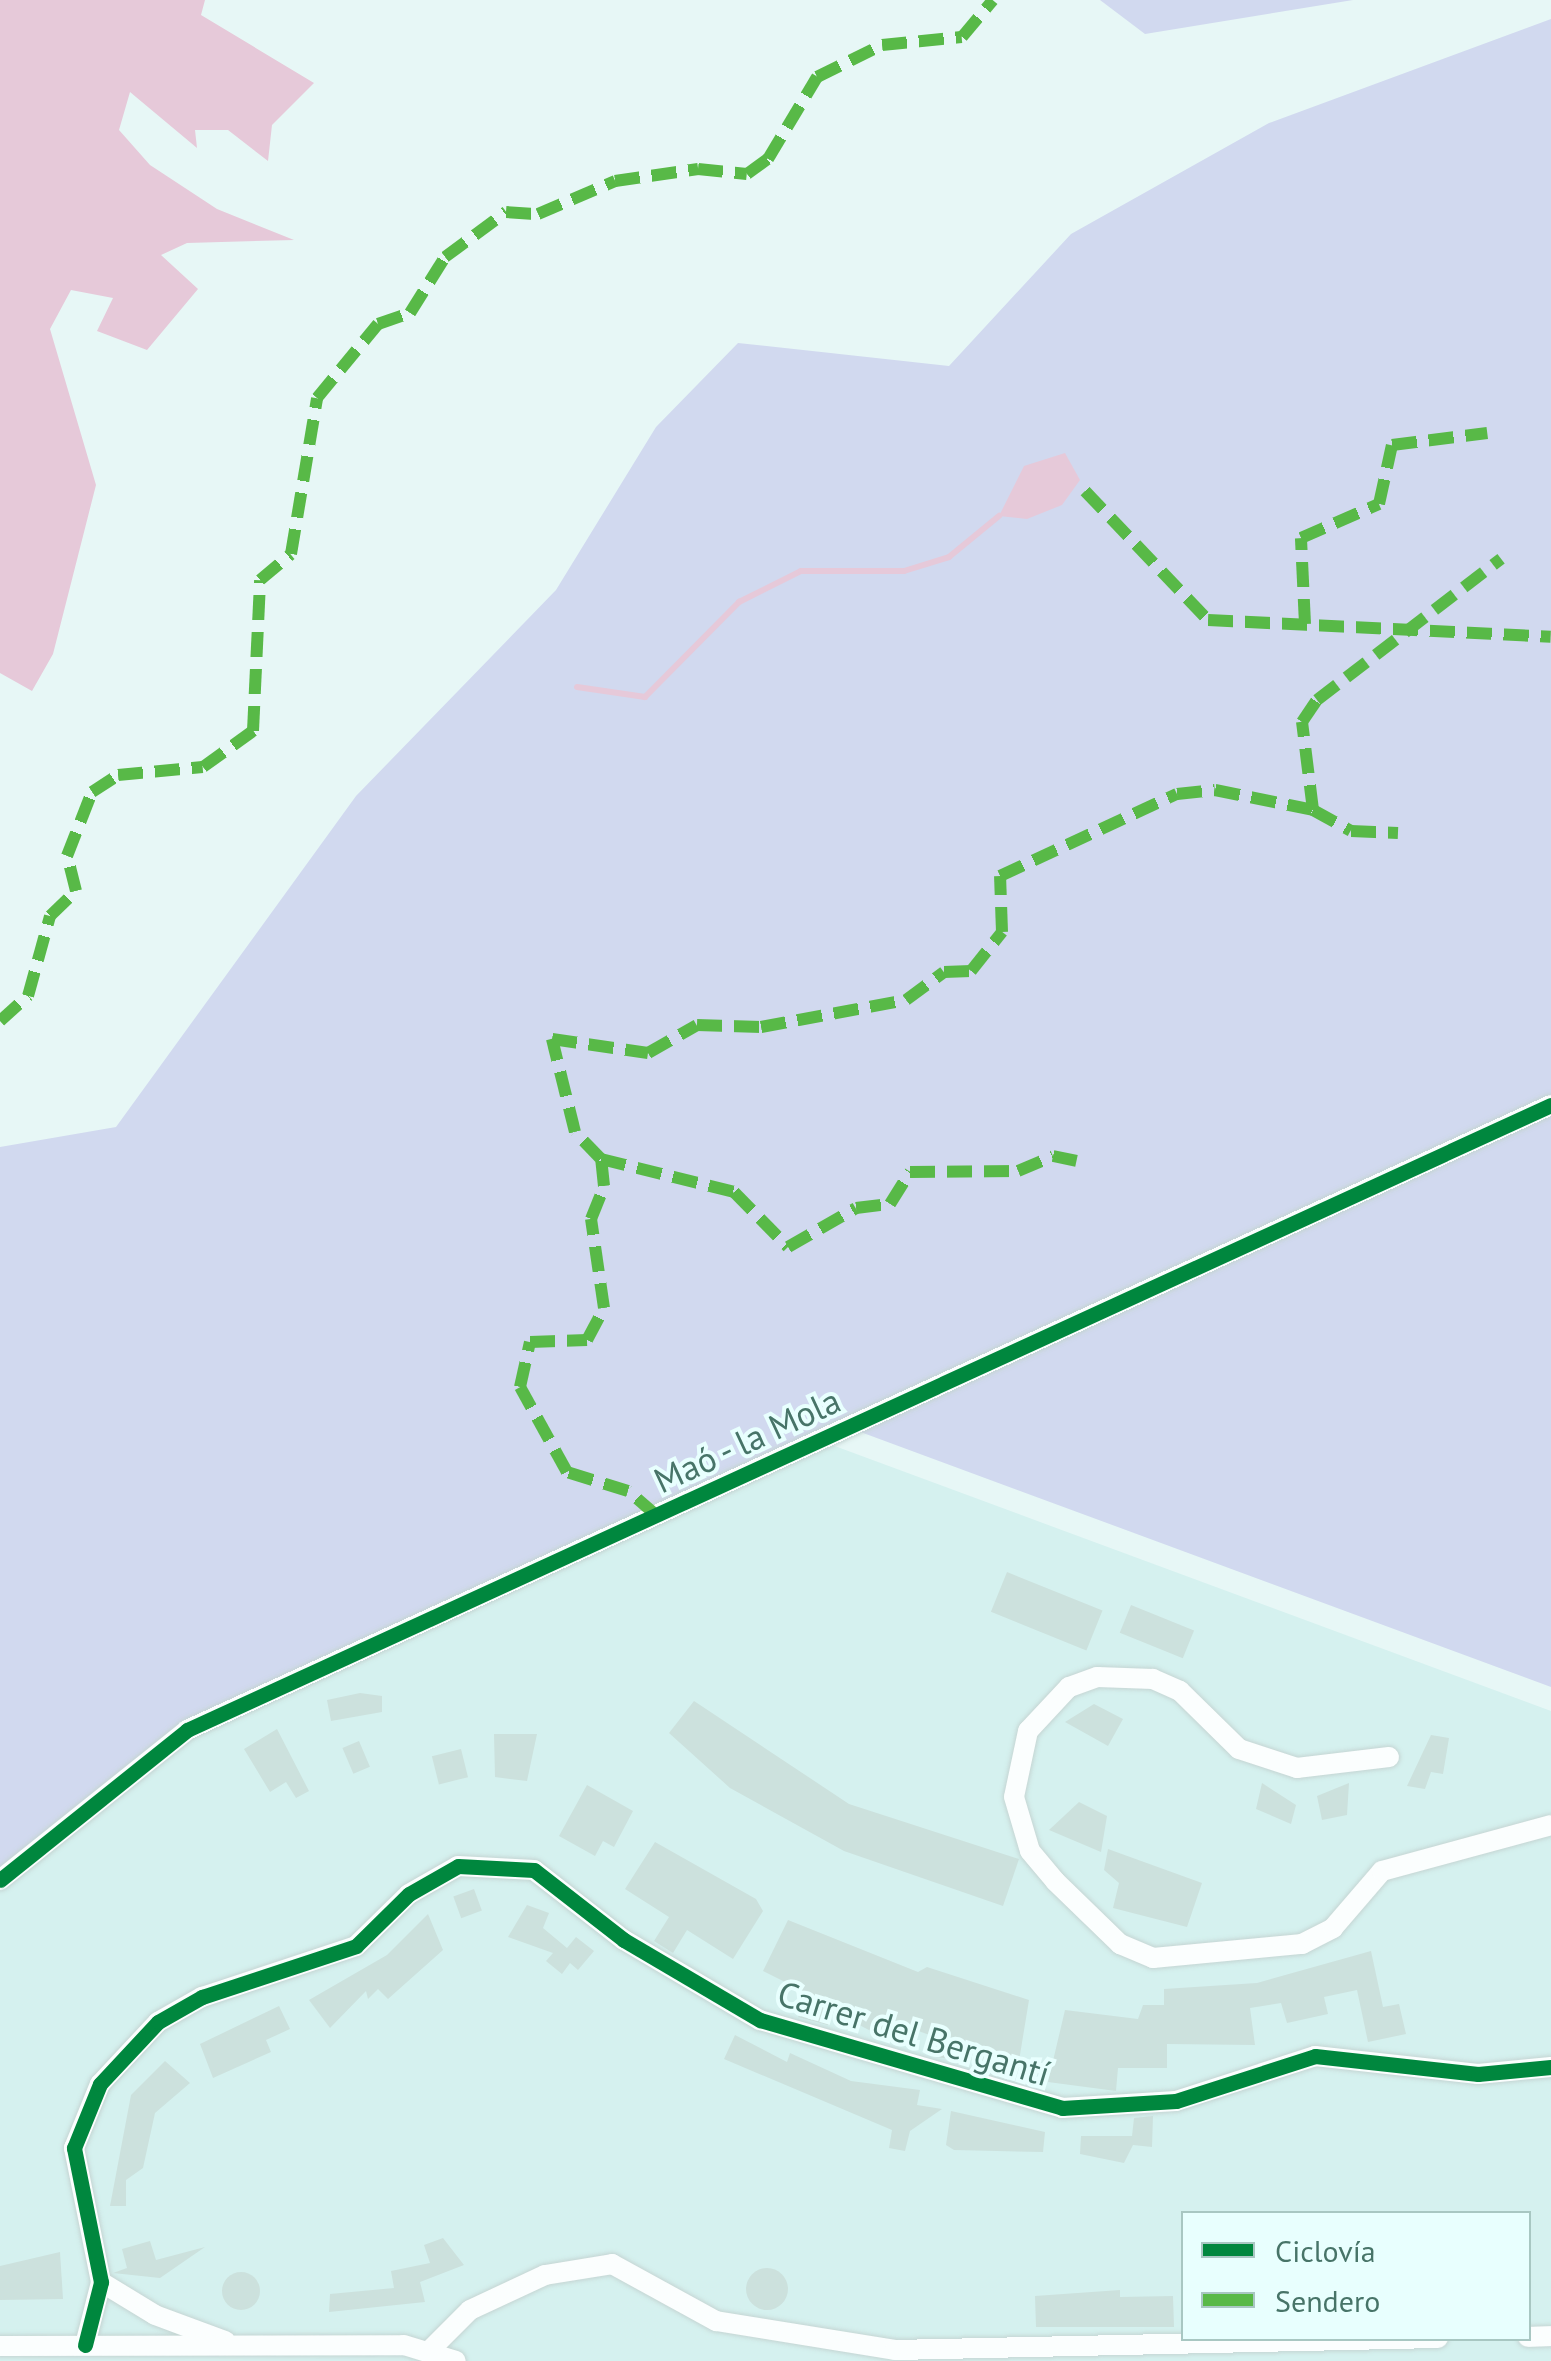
<!DOCTYPE html>
<html>
<head>
<meta charset="utf-8">
<style>
  body { margin:0 }
  #map { position:relative; width:1551px; height:2361px; overflow:hidden; background:#e7f7f6; font-family:"PT Sans",sans-serif }
  div>[style] { position:absolute }
  [style*='--x'] { left:calc(var(--x)*1px); top:calc(var(--y)*1px); width:calc(var(--w)*1px); rotate:calc(var(--a)*1deg) }
  .residential>* { inset:0; background:#d5f1ef }
  .green>* { inset:0; background:#d1d9ef }
  .water>* { inset:0; background:#e6c9d9 }
  .stream>* { height:6px; margin:-3px; padding:0 3px; transform-origin:3px; border-radius:3px; background:#e6c9d9 }
  .building>* { inset:0; background:#cce1dd; transform-origin:0 0 }
  .round { border-radius:50% }
  .roads { filter:drop-shadow(0 0 2px #c5d5d3) drop-shadow(0 0 2px #c5d5d3) }
  .minor>* { height:20px; margin:-10px; padding:0 10px; transform-origin:10px; border-radius:10px; background:#fbfefe }
  .quiet>* { height:12px; margin-top:-6px; transform-origin:0; background:repeating-linear-gradient(90deg,#58b947 0 25px,transparent 0 37px) }
  .cycleway>* { height:15px; margin:-7.5px; padding:0 7.5px; transform-origin:7.5px; border-radius:7.5px; background:#00873e }
  span { translate:-50% -50%; white-space:nowrap; text-align:center; line-height:1.15; -webkit-text-stroke:8px #e8fffe; paint-order:stroke }
  .street-label { font-size:35px; color:#477468 }
  .legend { position:absolute; left:1181px; top:2211px; width:350px; height:130px; box-sizing:border-box; background:#e8fffe; border:2px solid #a8c7c2; margin:0; padding:12px 18px; list-style:none; font-size:30px; color:#477468 }
  .legend li { display:flex; align-items:center; gap:20px; height:50px }
  .legend b { width:50px; border:2px solid #a8c7c2 }
</style>
</head>
<body>
<div id="map">
  <div class="residential">
    <i style="clip-path:polygon(evenodd,786px 1428px,1551px 1711px,1551px 2361px,0 2361px,0 1845px,172px 1700px,786px 1428px,1184px 2214px,1528px 2214px,1528px 2338px,1184px 2338px,1184px 2214px)"></i>
  </div>
  <div class="green">
    <i style="clip-path:polygon(1100px 0,1353px 0,1145px 34px)"></i>
    <i style="clip-path:polygon(1551px 19px,1551px 1687px,847px 1427px,187px 1730px,0 1880px,0 1147px,116px 1127px,356px 796px,556px 590px,656px 427px,738px 343px,949px 366px,1071px 234px,1269px 123px)"></i>
  </div>
  <div class="water">
    <i style="clip-path:polygon(0 0,205px 0,201px 15px,314px 83px,272px 125px,268px 161px,228px 130px,195px 130px,197px 148px,130px 92px,119px 130px,150px 165px,217px 209px,294px 240px,187px 243px,161px 255px,198px 289px,147px 350px,97px 331px,113px 298px,71px 290px,50px 329px,96px 485px,53px 654px,32px 691px,0 673px)"></i>
    <i style="clip-path:polygon(1065px 453px,1080px 480px,1062px 505px,1027px 519px,999px 516px,1024px 466px)"></i>
  </div>
  <div class="stream">
    <i style="--x:577;--y:687;--w:69;--a:8.4"></i>
    <i style="--x:645;--y:697;--w:134;--a:-45.3"></i>
    <i style="--x:739;--y:602;--w:69;--a:-26.6"></i>
    <i style="--x:801;--y:571;--w:103;--a:0"></i>
    <i style="--x:904;--y:571;--w:47;--a:-17.3"></i>
    <i style="--x:949;--y:557;--w:65;--a:-39.4"></i>
  </div>
  <div class="building">
    <i style="left:1007px;top:1572px;width:103px;height:43px;rotate:22deg"></i>
    <i style="left:1131px;top:1605px;width:68px;height:30px;rotate:22deg"></i>
    <i style="clip-path:polygon(360px 1693px,382px 1696px,382px 1712px,331px 1721px,327px 1700px)"></i>
    <i style="clip-path:polygon(694px 1701px,849px 1804px,1019px 1859px,1003px 1906px,844px 1851px,730px 1788px,669px 1733px)"></i>
    <i style="clip-path:polygon(1094px 1704px,1123px 1719px,1108px 1746px,1065px 1722px)"></i>
    <i style="clip-path:polygon(277px 1729px,309px 1791px,296px 1798px,286px 1782px,270px 1792px,244px 1749px)"></i>
    <i style="clip-path:polygon(494px 1734px,537px 1734px,527px 1781px,495px 1777px)"></i>
    <i style="clip-path:polygon(1431px 1735px,1449px 1738px,1443px 1774px,1431px 1772px,1425px 1789px,1407px 1786px)"></i>
    <i style="left:359px;top:1741px;width:28px;height:18px;rotate:67deg"></i>
    <i style="left:461px;top:1749px;width:29px;height:30px;rotate:76deg"></i>
    <i style="clip-path:polygon(1262px 1783px,1296px 1805px,1291px 1824px,1256px 1809px)"></i>
    <i style="clip-path:polygon(1349px 1783px,1347px 1815px,1322px 1820px,1317px 1796px)"></i>
    <i style="clip-path:polygon(587px 1785px,633px 1811px,614px 1847px,603px 1841px,595px 1856px,559px 1836px)"></i>
    <i style="clip-path:polygon(1079px 1802px,1107px 1816px,1101px 1852px,1049px 1830px)"></i>
    <i style="clip-path:polygon(655px 1842px,756px 1899px,763px 1911px,733px 1959px,687px 1930px,673px 1953px,654px 1941px,669px 1917px,625px 1889px)"></i>
    <i style="clip-path:polygon(1108px 1849px,1202px 1883px,1187px 1927px,1113px 1908px,1119px 1883px,1104px 1870px)"></i>
    <i style="left:474px;top:1889px;width:23px;height:22px;rotate:70deg"></i>
    <i style="clip-path:polygon(527px 1905px,549px 1913px,543px 1928px,567px 1948px,576px 1937px,594px 1951px,578px 1970px,570px 1963px,562px 1974px,546px 1961px,553px 1953px,508px 1937px)"></i>
    <i style="clip-path:polygon(428px 1914px,443px 1950px,388px 1999px,378px 1989px,368px 1999px,366px 1991px,330px 2028px,309px 2000px,387px 1955px)"></i>
    <i style="clip-path:polygon(788px 1920px,918px 1972px,927px 1967px,1029px 2000px,1018px 2067px,935px 2057px,941px 2039px,907px 2027px,900px 2046px,834px 2012px,828px 2025px,798px 2017px,809px 1994px,763px 1971px)"></i>
    <i style="clip-path:polygon(1371px 1951px,1383px 2007px,1399px 2004px,1406px 2034px,1368px 2042px,1357px 1990px,1324px 1997px,1328px 2014px,1287px 2023px,1281px 2003px,1250px 2008px,1255px 2045px,1167px 2044px,1167px 2068px,1118px 2068px,1116px 2091px,1048px 2082px,1065px 2010px,1138px 2019px,1143px 2005px,1164px 2005px,1164px 1989px,1257px 1983px)"></i>
    <i style="clip-path:polygon(279px 2006px,290px 2029px,266px 2040px,271px 2052px,213px 2078px,200px 2044px)"></i>
    <i style="clip-path:polygon(735px 2035px,787px 2062px,790px 2053px,851px 2081px,920px 2090px,917px 2105px,942px 2109px,910px 2131px,905px 2151px,889px 2148px,892px 2130px,724px 2059px)"></i>
    <i style="clip-path:polygon(165px 2061px,190px 2083px,155px 2113px,143px 2168px,126px 2180px,126px 2206px,110px 2206px,131px 2095px)"></i>
    <i style="clip-path:polygon(951px 2111px,1045px 2132px,1043px 2152px,954px 2150px,946px 2145px)"></i>
    <i style="clip-path:polygon(1153px 2116px,1152px 2147px,1133px 2145px,1124px 2163px,1080px 2154px,1081px 2136px,1132px 2136px,1134px 2118px)"></i>
    <i style="clip-path:polygon(443px 2238px,464px 2265px,420px 2282px,425px 2302px,329px 2312px,330px 2294px,394px 2288px,391px 2271px,430px 2263px,424px 2245px)"></i>
    <i style="clip-path:polygon(150px 2241px,156px 2260px,205px 2247px,160px 2278px,113px 2273px,127px 2268px,122px 2249px)"></i>
    <i style="clip-path:polygon(60px 2252px,63px 2299px,0 2300px,0 2266px)"></i>
    <i class="round" style="left:746px;top:2268px;width:42px;height:42px"></i>
    <i class="round" style="left:222px;top:2272px;width:38px;height:38px"></i>
    <i style="clip-path:polygon(1120px 2290px,1120px 2297px,1173px 2296px,1174px 2327px,1036px 2327px,1035px 2296px)"></i>
  </div>
  <div class="roads">
    <div class="minor">
      <i style="--x:1389;--y:1757;--w:93;--a:173.2"></i>
      <i style="--x:1297;--y:1768;--w:61;--a:-161.9"></i>
      <i style="--x:1239;--y:1749;--w:83;--a:-135.5"></i>
      <i style="--x:1180;--y:1691;--w:30;--a:-156"></i>
      <i style="--x:1153;--y:1679;--w:56;--a:-178"></i>
      <i style="--x:1097;--y:1677;--w:30;--a:160"></i>
      <i style="--x:1069;--y:1687;--w:60;--a:133"></i>
      <i style="--x:1028;--y:1731;--w:67;--a:102"></i>
      <i style="--x:1014;--y:1797;--w:56;--a:73.5"></i>
      <i style="--x:1030;--y:1851;--w:39;--a:50"></i>
      <i style="--x:1055;--y:1881;--w:91;--a:44.1"></i>
      <i style="--x:1120;--y:1944;--w:36;--a:23"></i>
      <i style="--x:1153;--y:1958;--w:150;--a:-5.4"></i>
      <i style="--x:1302;--y:1944;--w:35;--a:-27"></i>
      <i style="--x:1333;--y:1928;--w:75;--a:-49.3"></i>
      <i style="--x:1382;--y:1871;--w:175;--a:-15.2"></i>
      <i style="--x:0;--y:1880;--w:240;--a:-38.7"></i>
      <i style="--x:187;--y:1730;--w:1500;--a:-24.62"></i>
      <i style="--x:101;--y:2282;--w:63;--a:31.4"></i>
      <i style="--x:155;--y:2315;--w:75;--a:20.4"></i>
      <i style="--x:1528;--y:2337;--w:23;--a:-2"></i>
      <i style="--x:85;--y:2345;--w:65;--a:-75.7"></i>
      <i style="--x:101;--y:2282;--w:137;--a:-101.4"></i>
      <i style="--x:74;--y:2148;--w:69;--a:-67.9"></i>
      <i style="--x:100;--y:2084;--w:85;--a:-46.9"></i>
      <i style="--x:158;--y:2022;--w:51;--a:-29.6"></i>
      <i style="--x:202;--y:1997;--w:162;--a:-18.3"></i>
      <i style="--x:356;--y:1946;--w:74;--a:-44.5"></i>
      <i style="--x:409;--y:1894;--w:56;--a:-29.7"></i>
      <i style="--x:458;--y:1866;--w:76;--a:3"></i>
      <i style="--x:534;--y:1870;--w:114;--a:37.9"></i>
      <i style="--x:624;--y:1940;--w:158;--a:30.5"></i>
      <i style="--x:760;--y:2020;--w:315;--a:16.2"></i>
      <i style="--x:1062;--y:2108;--w:114;--a:-3.5"></i>
      <i style="--x:1176;--y:2101;--w:146;--a:-17.9"></i>
      <i style="--x:1315;--y:2056;--w:164;--a:6.3"></i>
      <i style="--x:1478;--y:2074;--w:73;--a:-5.5"></i>
      <i style="--x:0;--y:2346;--w:404;--a:-0.1"></i>
      <i style="--x:404;--y:2345;--w:54;--a:17.1"></i>
      <i style="--x:428;--y:2352;--w:59;--a:-45"></i>
      <i style="--x:470;--y:2310;--w:83;--a:-25"></i>
      <i style="--x:545;--y:2275;--w:68;--a:-9.3"></i>
      <i style="--x:612;--y:2264;--w:119;--a:28.7"></i>
      <i style="--x:716;--y:2321;--w:181;--a:9.2"></i>
      <i style="--x:895;--y:2350;--w:543;--a:-1.27"></i>
    </div>
  </div>
  <div class="quiet">
    <i style="--x:1085;--y:491;--w:178;--a:46.4"></i>
    <i style="--x:1208;--y:620;--w:343;--a:2.8"></i>
    <i style="--x:1305;--y:624;--w:86;--a:-92.7"></i>
    <i style="--x:1301;--y:538;--w:85;--a:-23.6"></i>
    <i style="--x:1379;--y:504;--w:60;--a:-77.6"></i>
    <i style="--x:1392;--y:445;--w:96;--a:-7.2"></i>
    <i style="--x:1313;--y:810;--w:43;--a:28.9"></i>
    <i style="--x:1351;--y:831;--w:47;--a:2.4"></i>
    <i style="--x:0;--y:1021;--w:38;--a:-42"></i>
    <i style="--x:28;--y:996;--w:83;--a:-74.6"></i>
    <i style="--x:50;--y:916;--w:36;--a:-44"></i>
    <i style="--x:76;--y:891;--w:36;--a:-104"></i>
    <i style="--x:67;--y:856;--w:69;--a:-68.7"></i>
    <i style="--x:92;--y:792;--w:31;--a:-33"></i>
    <i style="--x:118;--y:775;--w:85;--a:-5.4"></i>
    <i style="--x:203;--y:767;--w:62;--a:-35.8"></i>
    <i style="--x:253;--y:731;--w:151;--a:-87.3"></i>
    <i style="--x:260;--y:580;--w:40;--a:-40"></i>
    <i style="--x:291;--y:554;--w:158;--a:-80.5"></i>
    <i style="--x:317;--y:398;--w:96;--a:-50.5"></i>
    <i style="--x:378;--y:324;--w:34;--a:-19"></i>
    <i style="--x:410;--y:313;--w:66;--a:-58"></i>
    <i style="--x:445;--y:257;--w:76;--a:-36.4"></i>
    <i style="--x:506;--y:212;--w:32;--a:4"></i>
    <i style="--x:538;--y:214;--w:84;--a:-23.2"></i>
    <i style="--x:615;--y:181;--w:84;--a:-8.2"></i>
    <i style="--x:698;--y:169;--w:49;--a:5.8"></i>
    <i style="--x:747;--y:174;--w:26;--a:-36"></i>
    <i style="--x:768;--y:159;--w:96;--a:-59.1"></i>
    <i style="--x:817;--y:77;--w:72;--a:-26.2"></i>
    <i style="--x:882;--y:45;--w:80;--a:-5.7"></i>
    <i style="--x:962;--y:37;--w:48;--a:-50"></i>
    <i style="--x:601;--y:1159;--w:137;--a:13.9"></i>
    <i style="--x:734;--y:1192;--w:77;--a:45.5"></i>
    <i style="--x:788;--y:1247;--w:78;--a:-29.8"></i>
    <i style="--x:856;--y:1208;--w:34;--a:-7"></i>
    <i style="--x:890;--y:1204;--w:38;--a:-58"></i>
    <i style="--x:910;--y:1172;--w:108;--a:-0.5"></i>
    <i style="--x:1018;--y:1171;--w:38;--a:-23"></i>
    <i style="--x:1053;--y:1156;--w:24;--a:12"></i>
    <i style="--x:656;--y:1515;--w:37;--a:-139"></i>
    <i style="--x:628;--y:1491;--w:64;--a:-162.7"></i>
    <i style="--x:567;--y:1472;--w:97;--a:-118.9"></i>
    <i style="--x:520;--y:1387;--w:46;--a:-77.5"></i>
    <i style="--x:530;--y:1342;--w:57;--a:-2"></i>
    <i style="--x:587;--y:1340;--w:36;--a:-62"></i>
    <i style="--x:604;--y:1308;--w:90;--a:-98.3"></i>
    <i style="--x:591;--y:1219;--w:35;--a:-68"></i>
    <i style="--x:604;--y:1186;--w:27;--a:-96"></i>
    <i style="--x:601;--y:1159;--w:37;--a:-134"></i>
    <i style="--x:575;--y:1132;--w:96;--a:-103.9"></i>
    <i style="--x:552;--y:1039;--w:97;--a:8.3"></i>
    <i style="--x:648;--y:1053;--w:56;--a:-29.7"></i>
    <i style="--x:697;--y:1025;--w:64;--a:1.8"></i>
    <i style="--x:761;--y:1027;--w:147;--a:-10.5"></i>
    <i style="--x:906;--y:1000;--w:47;--a:-36.4"></i>
    <i style="--x:944;--y:972;--w:27;--a:-2"></i>
    <i style="--x:971;--y:971;--w:50;--a:-51.5"></i>
    <i style="--x:1002;--y:932;--w:56;--a:-92"></i>
    <i style="--x:1000;--y:876;--w:195;--a:-24.9"></i>
    <i style="--x:1177;--y:794;--w:38;--a:-6"></i>
    <i style="--x:1215;--y:790;--w:100;--a:11.5"></i>
    <i style="--x:1313;--y:810;--w:89;--a:-97.1"></i>
    <i style="--x:1302;--y:722;--w:27;--a:-56"></i>
    <i style="--x:1317;--y:700;--w:232;--a:-37.5"></i>
  </div>
  <div class="cycleway">
    <i style="--x:0;--y:1880;--w:240;--a:-38.7"></i>
    <i style="--x:187;--y:1730;--w:1500;--a:-24.62"></i>
    <i style="--x:85;--y:2345;--w:65;--a:-75.7"></i>
    <i style="--x:101;--y:2282;--w:137;--a:-101.4"></i>
    <i style="--x:74;--y:2148;--w:69;--a:-67.9"></i>
    <i style="--x:100;--y:2084;--w:85;--a:-46.9"></i>
    <i style="--x:158;--y:2022;--w:51;--a:-29.6"></i>
    <i style="--x:202;--y:1997;--w:162;--a:-18.3"></i>
    <i style="--x:356;--y:1946;--w:74;--a:-44.5"></i>
    <i style="--x:409;--y:1894;--w:56;--a:-29.7"></i>
    <i style="--x:458;--y:1866;--w:76;--a:3"></i>
    <i style="--x:534;--y:1870;--w:114;--a:37.9"></i>
    <i style="--x:624;--y:1940;--w:158;--a:30.5"></i>
    <i style="--x:760;--y:2020;--w:315;--a:16.2"></i>
    <i style="--x:1062;--y:2108;--w:114;--a:-3.5"></i>
    <i style="--x:1176;--y:2101;--w:146;--a:-17.9"></i>
    <i style="--x:1315;--y:2056;--w:164;--a:6.3"></i>
    <i style="--x:1478;--y:2074;--w:73;--a:-5.5"></i>
  </div>
  <div class="street-label">
    <span style="left:747px;top:1440px;rotate:-25deg">Maó - la Mola</span>
    <span style="left:914px;top:2033px;rotate:17deg">Carrer del Bergantí</span>
  </div>
  <ul class="legend">
  <li><b style="height:12px;background:#00873e"></b>Ciclovía</li>
  <li><b style="height:12px;background:#58b947"></b>Sendero</li>
  </ul>
</div>
</body>
</html>
